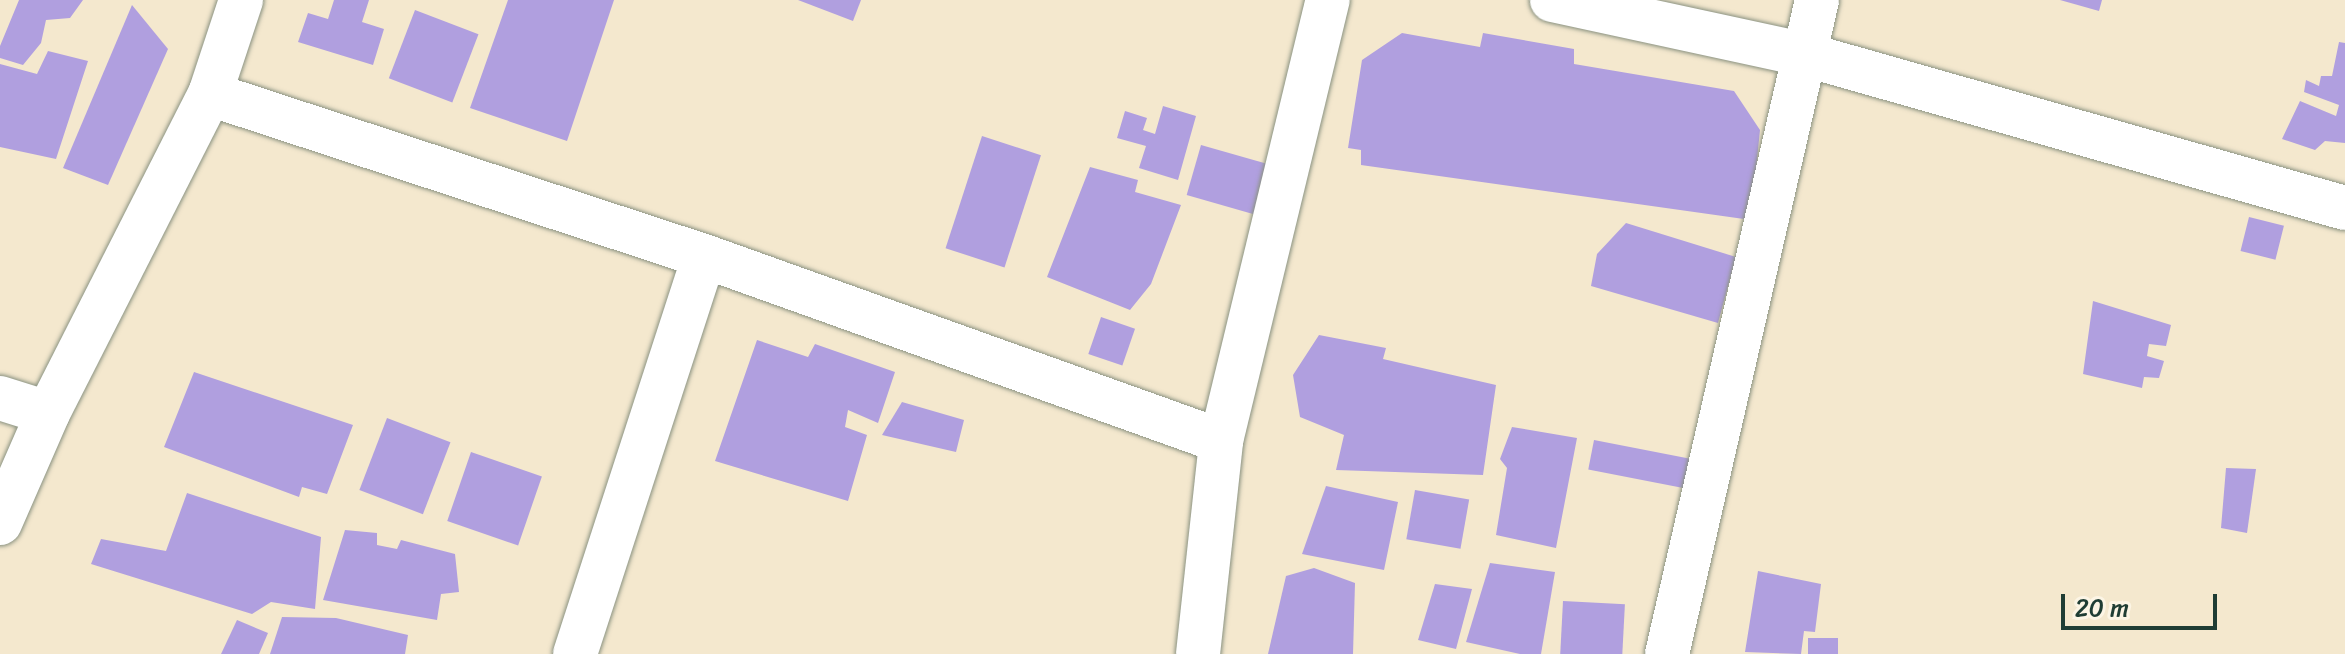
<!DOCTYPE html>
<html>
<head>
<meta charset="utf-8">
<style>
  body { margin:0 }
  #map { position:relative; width:2345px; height:654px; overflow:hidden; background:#f4e8ce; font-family:Sriracha,sans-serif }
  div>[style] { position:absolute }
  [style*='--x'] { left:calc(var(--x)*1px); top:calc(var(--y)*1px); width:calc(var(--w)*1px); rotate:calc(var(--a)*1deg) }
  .building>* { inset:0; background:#b09fdf; transform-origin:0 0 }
  .roads { filter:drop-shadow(0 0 2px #8a9281) drop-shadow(0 0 2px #8a9281) }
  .minor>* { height:44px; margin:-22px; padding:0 22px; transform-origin:22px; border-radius:22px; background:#fff }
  span { translate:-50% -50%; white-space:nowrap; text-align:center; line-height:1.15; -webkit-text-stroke:8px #fcf5e5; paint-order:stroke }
  .scale { position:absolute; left:2061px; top:594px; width:156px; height:36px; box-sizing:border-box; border:4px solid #1f3d34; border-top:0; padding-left:10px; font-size:24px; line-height:28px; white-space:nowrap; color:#1f3d34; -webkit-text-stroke:6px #fcf5e5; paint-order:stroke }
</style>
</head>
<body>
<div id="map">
  <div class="building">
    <i style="clip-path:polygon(19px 0,83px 0,70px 18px,46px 20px,41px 43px,23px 65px,0 58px,0 46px)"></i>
    <i style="clip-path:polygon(334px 0,369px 0,362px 22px,384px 29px,373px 65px,298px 42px,308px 13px,328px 19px)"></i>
    <i style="clip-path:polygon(508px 0,614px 0,567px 141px,470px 108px)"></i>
    <i style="clip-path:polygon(798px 0,861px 0,853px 21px)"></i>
    <i style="clip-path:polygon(2060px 0,2102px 0,2099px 11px)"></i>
    <i style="clip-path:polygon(132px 5px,168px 49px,108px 185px,63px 168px)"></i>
    <i style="left:415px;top:10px;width:68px;height:73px;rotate:21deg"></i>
    <i style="clip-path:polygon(1402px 33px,1480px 47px,1483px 33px,1574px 49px,1574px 64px,1734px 91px,1760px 130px,1751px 220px,1361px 165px,1361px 150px,1348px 148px,1362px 60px)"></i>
    <i style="clip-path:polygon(2339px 42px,2345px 43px,2345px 143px,2325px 141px,2315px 150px,2282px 139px,2300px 101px,2336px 116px,2339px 105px,2304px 92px,2306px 80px,2319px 86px,2321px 76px,2332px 76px)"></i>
    <i style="clip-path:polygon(48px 51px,88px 61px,56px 159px,0 147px,0 64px,37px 74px)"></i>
    <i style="clip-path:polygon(1163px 106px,1196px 116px,1178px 180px,1139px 168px,1146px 146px,1117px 138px,1125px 111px,1147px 118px,1143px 130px,1155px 134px)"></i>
    <i style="left:982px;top:136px;width:62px;height:118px;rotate:18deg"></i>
    <i style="left:1201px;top:145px;width:78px;height:52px;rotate:16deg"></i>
    <i style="clip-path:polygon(1090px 167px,1138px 180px,1135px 192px,1181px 205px,1151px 284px,1130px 310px,1047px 277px)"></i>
    <i style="left:2249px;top:217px;width:36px;height:35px;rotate:14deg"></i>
    <i style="clip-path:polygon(1626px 223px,1736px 257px,1718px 323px,1591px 286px,1597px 254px)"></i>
    <i style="clip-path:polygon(2093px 301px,2171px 325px,2166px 346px,2149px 344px,2147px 356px,2164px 361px,2159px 378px,2144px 377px,2142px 388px,2083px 374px)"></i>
    <i style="left:1101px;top:317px;width:36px;height:39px;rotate:19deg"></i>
    <i style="clip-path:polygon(1319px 335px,1386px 348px,1383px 359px,1496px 385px,1483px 475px,1336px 470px,1344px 435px,1300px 417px,1293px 375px)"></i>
    <i style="clip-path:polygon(757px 340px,808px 357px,815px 344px,895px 372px,878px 423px,848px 410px,845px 427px,867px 435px,848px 501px,715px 461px)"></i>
    <i style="clip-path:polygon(194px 372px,353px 425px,327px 494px,302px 487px,299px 497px,164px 447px)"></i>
    <i style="clip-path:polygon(902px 402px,964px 420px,956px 452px,882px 435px)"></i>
    <i style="left:387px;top:418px;width:68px;height:77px;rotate:21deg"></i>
    <i style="clip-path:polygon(1512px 427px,1577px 438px,1556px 548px,1496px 535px,1507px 468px,1500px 459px)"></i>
    <i style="left:1594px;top:440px;width:98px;height:30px;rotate:11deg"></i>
    <i style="left:471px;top:452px;width:75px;height:73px;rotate:19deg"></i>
    <i style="clip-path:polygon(2226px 468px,2256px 469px,2247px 533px,2221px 528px)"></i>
    <i style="clip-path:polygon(1326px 486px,1398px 502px,1384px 570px,1302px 554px)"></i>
    <i style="left:1415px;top:490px;width:55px;height:50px;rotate:10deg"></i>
    <i style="clip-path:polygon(187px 493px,321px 537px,315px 609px,271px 602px,252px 614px,91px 564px,101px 539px,166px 551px)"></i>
    <i style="clip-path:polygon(345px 530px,377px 533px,377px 545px,397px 549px,401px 540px,455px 554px,459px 592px,441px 594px,437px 620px,323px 600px)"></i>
    <i style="clip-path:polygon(1490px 563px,1555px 572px,1541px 654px,1520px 654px,1466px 642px)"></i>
    <i style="clip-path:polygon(1314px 568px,1355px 583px,1353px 654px,1268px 654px,1286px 576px)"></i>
    <i style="clip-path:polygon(1758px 571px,1821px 584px,1815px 632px,1804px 631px,1801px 654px,1745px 652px)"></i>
    <i style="clip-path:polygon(1435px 584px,1472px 589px,1456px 649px,1418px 640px)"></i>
    <i style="left:1563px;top:601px;width:62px;height:53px;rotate:3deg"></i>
    <i style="clip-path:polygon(282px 617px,336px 618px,408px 635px,405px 654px,270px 654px)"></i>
    <i style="clip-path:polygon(237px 620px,268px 633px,259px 654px,221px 654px)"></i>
    <i style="left:1808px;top:638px;width:30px;height:16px"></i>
  </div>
  <div class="roads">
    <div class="minor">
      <i style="--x:1552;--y:0;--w:261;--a:12.2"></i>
      <i style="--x:1807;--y:55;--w:559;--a:15.88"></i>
      <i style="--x:210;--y:94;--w:520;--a:18.16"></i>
      <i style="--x:704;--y:256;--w:549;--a:19.69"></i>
      <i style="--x:0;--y:398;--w:50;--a:17.4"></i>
      <i style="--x:0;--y:523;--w:120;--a:-66.4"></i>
      <i style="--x:48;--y:413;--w:358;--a:-63.1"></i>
      <i style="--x:210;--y:94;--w:99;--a:-71.7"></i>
      <i style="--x:575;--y:654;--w:418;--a:-72"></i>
      <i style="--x:1198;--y:654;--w:214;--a:-83.8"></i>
      <i style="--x:1221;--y:441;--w:454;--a:-76.4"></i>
      <i style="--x:1667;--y:654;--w:671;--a:-77.08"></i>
    </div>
  </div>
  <div class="scale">20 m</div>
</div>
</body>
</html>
